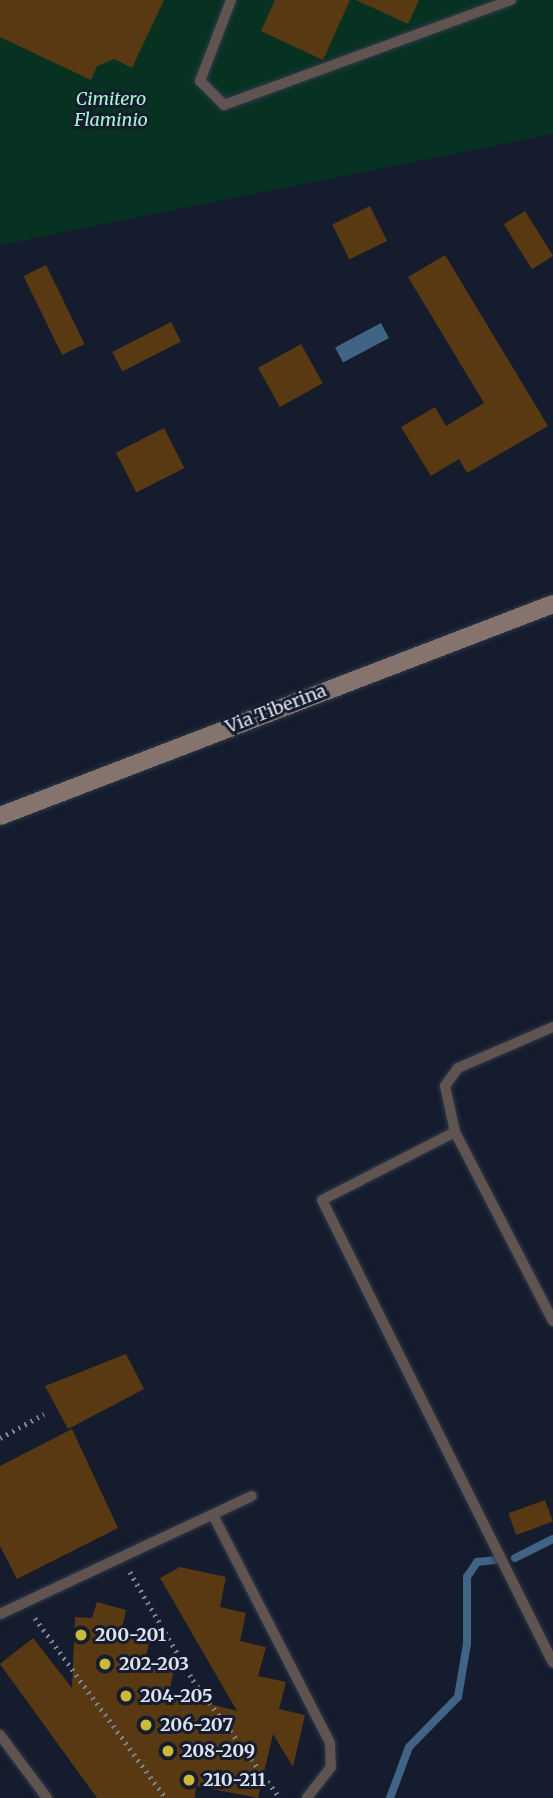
<!DOCTYPE html>
<html>
<head>
<meta charset="utf-8">
<style>
  body { margin:0 }
  #map { position:relative; width:553px; height:1798px; overflow:hidden; background:#141c2d; font-family:Merriweather,serif }
  div>[style] { position:absolute }
  [style*='--x'] { left:calc(var(--x)*1px); top:calc(var(--y)*1px); width:calc(var(--w)*1px); rotate:calc(var(--a)*1deg) }
  .green>* { inset:0; background:#073222 }
  .water>* { inset:0; background:#416386; transform-origin:0 0 }
  .stream>* { height:8px; margin:-4px; padding:0 4px; transform-origin:4px; border-radius:4px; background:#416386 }
  .building>* { inset:0; background:#593912; transform-origin:0 0 }
  .path>* { height:4.5px; margin-top:-2.25px; transform-origin:0; background:repeating-linear-gradient(90deg,#7c8392 0 2px,transparent 0 7px) }
  .roads { filter:drop-shadow(0 0 2px #303848) drop-shadow(0 0 2px #303848) }
  .lane>* { height:10px; margin:-5px; padding:0 5px; transform-origin:5px; border-radius:5px; background:#5f5450 }
  .secondary>* { height:18px; margin:-9px; padding:0 9px; transform-origin:9px; border-radius:9px; background:#85746d }
  .dots>* { width:19px; height:19px; translate:-50% -50%; box-sizing:border-box; border:4px solid #141c2d; border-radius:50% }
  span { translate:-50% -50%; white-space:nowrap; text-align:center; line-height:1.15; -webkit-text-stroke:6px #141c2d; paint-order:stroke }
  .park-label { font-size:18px; color:#a5fad2; font-style:italic }
  .street-label { font-size:18px; color:#dee3f0 }
  .poi-label { font-size:18px; color:#dee3f0; font-weight:700 }
  .left { translate:0 -50%; text-align:left }
</style>
</head>
<body>
<div id="map">
  <div class="green">
    <i style="clip-path:polygon(0 0,553px 0,553px 134px,0 245px)"></i>
  </div>
  <div class="water">
    <i style="left:381px;top:323px;width:17px;height:52px;rotate:62deg"></i>
  </div>
  <div class="stream">
    <i style="--x:515;--y:1558;--w:42;--a:-26.6"></i>
    <i style="--x:390;--y:1798;--w:54;--a:-69.6"></i>
    <i style="--x:409;--y:1747;--w:70;--a:-45.6"></i>
    <i style="--x:458;--y:1697;--w:54;--a:-80.4"></i>
    <i style="--x:467;--y:1644;--w:67;--a:-90"></i>
    <i style="--x:467;--y:1577;--w:18;--a:-56"></i>
    <i style="--x:477;--y:1562;--w:18;--a:-6"></i>
  </div>
  <div class="building">
    <i style="clip-path:polygon(0 0,164px 0,132px 68px,114px 59px,97px 66px,91px 80px,0 37px)"></i>
    <i style="clip-path:polygon(275px 0,350px 0,323px 60px,261px 31px)"></i>
    <i style="clip-path:polygon(356px 0,419px 0,408px 24px)"></i>
    <i style="left:370px;top:206px;width:39px;height:42px;rotate:64deg"></i>
    <i style="left:525px;top:211px;width:53px;height:25px;rotate:58deg"></i>
    <i style="clip-path:polygon(445px 255px,548px 426px,467px 473px,459px 459px,431px 476px,401px 427px,435px 407px,446px 426px,484px 403px,408px 277px)"></i>
    <i style="left:46px;top:265px;width:88px;height:25px;rotate:64deg"></i>
    <i style="left:171px;top:322px;width:22px;height:66px;rotate:63deg"></i>
    <i style="left:301px;top:344px;width:45px;height:49px;rotate:61deg"></i>
    <i style="left:164px;top:428px;width:45px;height:54px;rotate:63deg"></i>
    <i style="clip-path:polygon(126px 1354px,144px 1389px,68px 1429px,45px 1386px)"></i>
    <i style="clip-path:polygon(72px 1429px,118px 1528px,17px 1579px,0 1546px,0 1466px)"></i>
    <i style="left:545px;top:1500px;width:23px;height:39px;rotate:70deg"></i>
    <i style="clip-path:polygon(180px 1567px,226px 1577px,220px 1607px,246px 1613px,240px 1641px,266px 1647px,258px 1676px,286px 1682px,279px 1709px,305px 1715px,293px 1767px,273px 1734px,258px 1798px,196px 1786px,195px 1798px,97px 1798px,0 1664px,33px 1638px,72px 1688px,75px 1617px,92px 1618px,97px 1602px,126px 1610px,121px 1632px,150px 1640px,144px 1663px,174px 1670px,169px 1693px,237px 1711px,160px 1578px)"></i>
  </div>
  <div class="path">
    <i style="--x:0;--y:1438;--w:50;--a:-28.6"></i>
    <i style="--x:130;--y:1572;--w:125;--a:59.7"></i>
    <i style="--x:193;--y:1680;--w:147;--a:53.6"></i>
    <i style="--x:35;--y:1618;--w:223;--a:54"></i>
  </div>
  <div class="roads">
    <div class="lane">
      <i style="--x:231;--y:0;--w:87;--a:110.9"></i>
      <i style="--x:200;--y:81;--w:34;--a:45"></i>
      <i style="--x:224;--y:105;--w:306;--a:-20.1"></i>
      <i style="--x:553;--y:1027;--w:103;--a:156.7"></i>
      <i style="--x:458;--y:1068;--w:22;--a:126"></i>
      <i style="--x:445;--y:1086;--w:47;--a:77.7"></i>
      <i style="--x:455;--y:1132;--w:149;--a:152.9"></i>
      <i style="--x:322;--y:1200;--w:517;--a:63.48"></i>
      <i style="--x:455;--y:1132;--w:213;--a:62.6"></i>
      <i style="--x:214;--y:1517;--w:254;--a:62.8"></i>
      <i style="--x:330;--y:1743;--w:24;--a:88"></i>
      <i style="--x:331;--y:1767;--w:39;--a:128"></i>
      <i style="--x:0;--y:1614;--w:278;--a:-25.1"></i>
      <i style="--x:0;--y:1735;--w:79;--a:53.3"></i>
    </div>
    <div class="secondary">
      <i style="--x:0;--y:816;--w:592;--a:-20.97"></i>
    </div>
  </div>
  <div class="dots">
    <i style="left:81px;top:1635px;background:#cdb938"></i>
    <i style="left:105px;top:1664px;background:#cdb938"></i>
    <i style="left:126px;top:1696px;background:#cdb938"></i>
    <i style="left:146px;top:1725px;background:#cdb938"></i>
    <i style="left:168px;top:1751px;background:#cdb938"></i>
    <i style="left:189px;top:1780px;background:#cdb938"></i>
  </div>
  <div class="park-label">
    <span style="left:111px;top:110px">Cimitero<br>Flaminio</span>
  </div>
  <div class="street-label">
    <span style="left:276px;top:709px;rotate:-21deg">Via Tiberina</span>
  </div>
  <div class="poi-label">
    <span class="left" style="left:95px;top:1635px">200-201</span>
    <span class="left" style="left:119px;top:1664px">202-203</span>
    <span class="left" style="left:140px;top:1696px">204-205</span>
    <span class="left" style="left:160px;top:1725px">206-207</span>
    <span class="left" style="left:182px;top:1751px">208-209</span>
    <span class="left" style="left:203px;top:1780px">210-211</span>
  </div>
</div>
</body>
</html>
